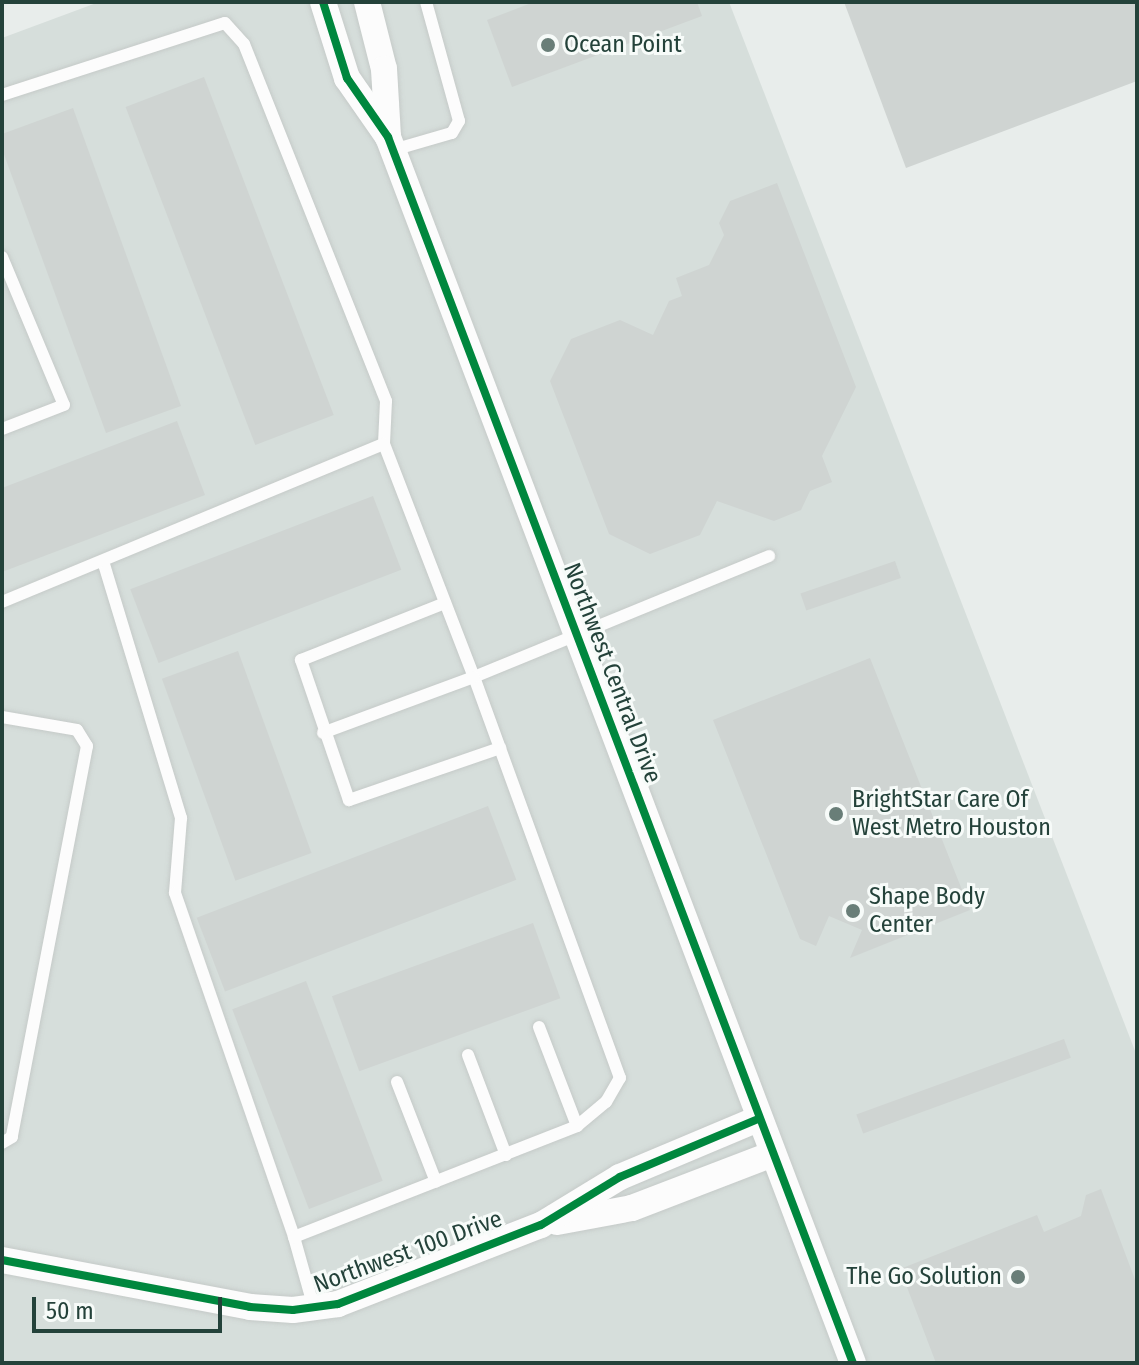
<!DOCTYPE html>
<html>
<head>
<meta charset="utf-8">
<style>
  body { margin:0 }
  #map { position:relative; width:1139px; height:1365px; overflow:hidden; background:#e8edeb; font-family:"Fira Sans Condensed",sans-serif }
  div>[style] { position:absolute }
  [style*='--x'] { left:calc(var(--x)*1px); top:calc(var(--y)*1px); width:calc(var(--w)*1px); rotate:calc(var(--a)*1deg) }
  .built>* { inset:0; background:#d6dedb }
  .building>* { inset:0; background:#cfd4d2; transform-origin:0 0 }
  .roads { filter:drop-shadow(0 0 2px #c5cac8) drop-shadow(0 0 2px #c5cac8) }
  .service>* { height:12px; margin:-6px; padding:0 6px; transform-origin:6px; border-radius:6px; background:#fcfcfc }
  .minor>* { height:26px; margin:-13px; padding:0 13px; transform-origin:13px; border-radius:13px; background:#fcfcfc }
  .cycleway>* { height:8px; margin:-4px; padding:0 4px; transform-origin:4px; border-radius:4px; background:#00873e }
  .dots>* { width:22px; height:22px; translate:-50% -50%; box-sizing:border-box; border:4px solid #f7fbf9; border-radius:50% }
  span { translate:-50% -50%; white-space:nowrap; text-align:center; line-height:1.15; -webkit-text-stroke:6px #f7fbf9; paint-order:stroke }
  .poi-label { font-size:24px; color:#24423a }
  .left { translate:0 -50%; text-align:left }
  .right { translate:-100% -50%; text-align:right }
  .street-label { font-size:24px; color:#24423a }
  .frame { position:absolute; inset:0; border:4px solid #24423a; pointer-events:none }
  .scale { position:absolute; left:32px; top:1297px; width:190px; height:36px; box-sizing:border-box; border:4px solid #24423a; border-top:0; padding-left:10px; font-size:24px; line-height:28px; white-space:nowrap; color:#24423a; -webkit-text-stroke:6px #f7fbf9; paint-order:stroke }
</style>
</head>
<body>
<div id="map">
  <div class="built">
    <i style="clip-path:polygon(99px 2px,729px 2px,1137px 1056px,1137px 1363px,2px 1363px,2px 38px)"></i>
  </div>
  <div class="building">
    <i style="clip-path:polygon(534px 2px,697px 2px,702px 16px,512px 87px,487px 20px)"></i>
    <i style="clip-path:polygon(844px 2px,1137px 2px,1137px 81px,906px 168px)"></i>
    <i style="left:204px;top:77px;width:362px;height:84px;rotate:69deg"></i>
    <i style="clip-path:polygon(73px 108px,181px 406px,106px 433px,2px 149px,2px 134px)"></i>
    <i style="clip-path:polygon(777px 183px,856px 387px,822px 456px,832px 482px,810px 491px,801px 510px,774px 521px,717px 501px,700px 535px,650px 554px,609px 534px,550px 381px,571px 339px,620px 320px,653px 335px,669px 301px,682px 296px,676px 278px,709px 265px,724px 235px,719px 223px,730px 201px)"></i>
    <i style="clip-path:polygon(177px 421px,205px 495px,2px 572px,2px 488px)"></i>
    <i style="left:373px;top:496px;width:79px;height:260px;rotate:69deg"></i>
    <i style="left:895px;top:561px;width:18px;height:100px;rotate:71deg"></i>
    <i style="left:238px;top:651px;width:215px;height:81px;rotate:70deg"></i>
    <i style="clip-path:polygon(870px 658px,970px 910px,850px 958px,862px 930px,829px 916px,816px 946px,800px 939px,713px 720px)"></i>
    <i style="left:488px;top:806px;width:79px;height:312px;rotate:69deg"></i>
    <i style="left:533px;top:923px;width:80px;height:214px;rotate:70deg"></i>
    <i style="left:306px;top:981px;width:214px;height:79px;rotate:69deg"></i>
    <i style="left:1064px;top:1039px;width:20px;height:221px;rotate:70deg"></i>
    <i style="clip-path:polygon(1101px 1189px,1137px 1285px,1137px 1363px,936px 1363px,900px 1269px,1037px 1215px,1044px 1232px,1081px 1216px,1086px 1195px)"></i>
  </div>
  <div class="roads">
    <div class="service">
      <i style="--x:2;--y:95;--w:234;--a:-17.9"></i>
      <i style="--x:225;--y:23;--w:28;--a:48"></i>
      <i style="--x:244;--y:44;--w:384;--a:68.3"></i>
      <i style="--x:386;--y:401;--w:43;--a:92.7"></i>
      <i style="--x:393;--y:150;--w:61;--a:-16.1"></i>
      <i style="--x:452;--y:133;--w:14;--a:-60"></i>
      <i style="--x:459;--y:121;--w:123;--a:-105.5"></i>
      <i style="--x:2;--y:257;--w:160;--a:67.3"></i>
      <i style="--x:64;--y:405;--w:66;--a:158.8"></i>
      <i style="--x:103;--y:561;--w:269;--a:73.1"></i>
      <i style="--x:181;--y:818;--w:75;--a:94.6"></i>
      <i style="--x:175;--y:893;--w:364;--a:70.9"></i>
      <i style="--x:2;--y:602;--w:413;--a:-22.5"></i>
      <i style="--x:384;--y:444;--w:250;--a:68.9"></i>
      <i style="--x:474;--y:677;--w:319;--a:-22.3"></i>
      <i style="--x:445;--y:603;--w:155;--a:158.4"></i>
      <i style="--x:301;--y:660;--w:148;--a:71.1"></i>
      <i style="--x:349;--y:800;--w:160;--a:-19"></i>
      <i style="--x:2;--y:717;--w:76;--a:9.8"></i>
      <i style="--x:77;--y:730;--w:19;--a:58"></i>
      <i style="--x:87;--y:746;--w:398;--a:100.9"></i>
      <i style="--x:12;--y:1137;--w:12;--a:149"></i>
      <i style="--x:539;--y:1027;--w:106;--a:69"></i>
      <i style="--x:468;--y:1055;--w:107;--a:69.2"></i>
      <i style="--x:397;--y:1082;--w:107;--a:68.7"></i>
      <i style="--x:314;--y:1308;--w:74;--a:-105.7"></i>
      <i style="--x:294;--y:1237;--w:304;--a:-21.4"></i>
      <i style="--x:577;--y:1126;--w:38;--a:-40"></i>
      <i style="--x:606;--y:1102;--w:28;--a:-60"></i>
      <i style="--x:620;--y:1078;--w:427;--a:-110"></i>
      <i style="--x:474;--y:677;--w:161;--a:159.7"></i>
    </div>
    <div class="minor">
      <i style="--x:323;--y:2;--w:80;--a:72.5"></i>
      <i style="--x:347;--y:78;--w:72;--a:55.2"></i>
      <i style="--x:388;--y:137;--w:1311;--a:69.23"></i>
      <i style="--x:367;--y:2;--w:69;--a:75.8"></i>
      <i style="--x:384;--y:69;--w:68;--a:86.6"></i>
      <i style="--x:557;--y:1222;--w:76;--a:-10.6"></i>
      <i style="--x:632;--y:1208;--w:151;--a:-21"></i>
      <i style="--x:2;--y:1260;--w:252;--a:10.7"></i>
      <i style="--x:250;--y:1307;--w:43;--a:4"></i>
      <i style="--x:293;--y:1310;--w:45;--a:-7.6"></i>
      <i style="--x:338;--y:1304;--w:218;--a:-21.3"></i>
      <i style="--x:541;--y:1225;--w:92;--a:-31.3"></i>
      <i style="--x:620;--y:1177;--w:150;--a:-22.8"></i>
    </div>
  </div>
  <div class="cycleway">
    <i style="--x:323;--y:2;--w:80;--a:72.5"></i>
    <i style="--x:347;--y:78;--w:72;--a:55.2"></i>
    <i style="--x:388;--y:137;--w:1311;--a:69.23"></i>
    <i style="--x:2;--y:1260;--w:252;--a:10.7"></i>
    <i style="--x:250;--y:1307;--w:43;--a:4"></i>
    <i style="--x:293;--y:1310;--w:45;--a:-7.6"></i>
    <i style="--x:338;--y:1304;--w:218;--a:-21.3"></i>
    <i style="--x:541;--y:1225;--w:92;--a:-31.3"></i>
    <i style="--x:620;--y:1177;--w:150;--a:-22.8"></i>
  </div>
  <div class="dots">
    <i style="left:548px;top:45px;background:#697e78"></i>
    <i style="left:836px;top:814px;background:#697e78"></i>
    <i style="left:853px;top:911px;background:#697e78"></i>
    <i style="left:1018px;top:1277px;background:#697e78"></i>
  </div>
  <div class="poi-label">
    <span class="left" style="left:564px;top:45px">Ocean Point</span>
    <span class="left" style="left:852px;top:814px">BrightStar Care Of<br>West Metro Houston</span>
    <span class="left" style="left:869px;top:911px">Shape Body<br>Center</span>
    <span class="right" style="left:1002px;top:1277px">The Go Solution</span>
  </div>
  <div class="street-label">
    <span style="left:612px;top:673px;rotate:69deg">Northwest Central Drive</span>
    <span style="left:408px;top:1252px;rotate:-20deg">Northwest 100 Drive</span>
  </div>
  <div class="frame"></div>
  <div class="scale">50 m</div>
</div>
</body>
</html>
